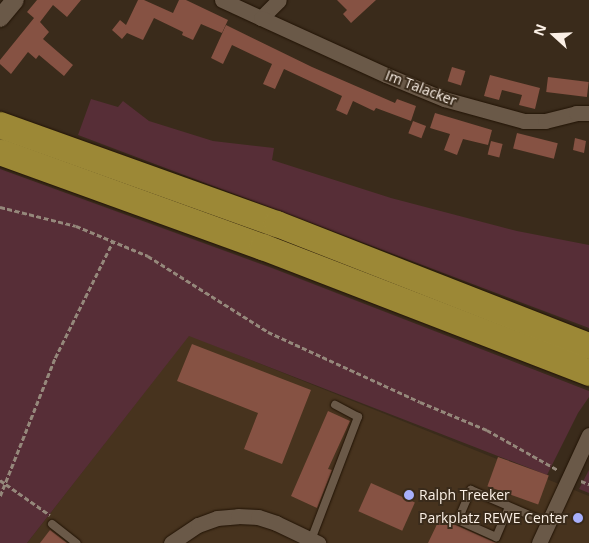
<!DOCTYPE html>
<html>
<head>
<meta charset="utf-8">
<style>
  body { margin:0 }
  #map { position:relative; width:589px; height:543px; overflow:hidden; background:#3a2b1b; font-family:"Open Sans",sans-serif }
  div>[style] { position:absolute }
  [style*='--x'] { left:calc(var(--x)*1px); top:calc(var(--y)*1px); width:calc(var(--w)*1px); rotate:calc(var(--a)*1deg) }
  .built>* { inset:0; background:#47331e }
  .green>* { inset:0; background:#572e37 }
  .building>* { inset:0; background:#865243; transform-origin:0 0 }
  .path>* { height:2.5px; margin-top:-1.25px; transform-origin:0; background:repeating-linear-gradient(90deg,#95887b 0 5px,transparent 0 7.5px) }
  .roads { filter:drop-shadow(0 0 1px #211305) drop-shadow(0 0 1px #211305) }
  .service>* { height:8px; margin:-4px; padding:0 4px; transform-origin:4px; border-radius:4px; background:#6a5948 }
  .minor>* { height:15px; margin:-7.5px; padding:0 7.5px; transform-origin:7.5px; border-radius:7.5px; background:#6a5948 }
  .tertiary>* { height:18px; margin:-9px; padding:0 9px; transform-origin:9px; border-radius:9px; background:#6a5948 }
  .motorway>* { height:26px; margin:-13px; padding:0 13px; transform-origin:13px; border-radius:13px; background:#9c8836 }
  .dots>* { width:14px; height:14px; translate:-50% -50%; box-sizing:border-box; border:2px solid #3a2b1b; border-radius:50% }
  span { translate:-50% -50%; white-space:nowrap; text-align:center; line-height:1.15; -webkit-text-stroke:4px #3a2b1b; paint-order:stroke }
  .street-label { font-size:14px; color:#fbf0e6 }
  .poi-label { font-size:14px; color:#fbf0e6 }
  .left { translate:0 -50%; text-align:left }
  .right { translate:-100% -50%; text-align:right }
  .north { position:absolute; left:529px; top:10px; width:50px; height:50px; -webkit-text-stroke:4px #3a2b1b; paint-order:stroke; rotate:290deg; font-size:14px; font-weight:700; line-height:20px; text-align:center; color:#fbf0e6 }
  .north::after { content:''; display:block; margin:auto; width:18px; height:22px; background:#fbf0e6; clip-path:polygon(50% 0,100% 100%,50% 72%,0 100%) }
</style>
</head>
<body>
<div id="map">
  <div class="built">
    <i style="clip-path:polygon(189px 335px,589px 496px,589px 543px,27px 543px)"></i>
  </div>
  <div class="green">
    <i style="clip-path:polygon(91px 99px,118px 107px,123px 101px,149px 121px,213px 141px,274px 148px,272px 160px,391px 198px,517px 231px,589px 245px,589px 328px,78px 135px)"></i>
    <i style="clip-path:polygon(0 169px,272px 268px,589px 391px,589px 397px,578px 413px,547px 475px,189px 336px,27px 543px,0 543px)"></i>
    <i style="clip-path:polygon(589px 470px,589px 493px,579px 489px)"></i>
  </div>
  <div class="building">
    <i style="clip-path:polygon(37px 0,81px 0,67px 17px,53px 5px,40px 22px,49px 32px,43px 39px,73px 65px,64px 76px,39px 55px,36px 59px,28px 52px,11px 74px,0 64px,0 60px,34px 18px,27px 12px)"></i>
    <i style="clip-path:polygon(138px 0,144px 0,173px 13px,179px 0,186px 0,228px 20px,222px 33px,201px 24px,193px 40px,182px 35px,183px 32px,154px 18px,143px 40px,127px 33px,122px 39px,112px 30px,120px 20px,126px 25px)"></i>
    <i style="clip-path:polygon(337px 0,376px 0,351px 23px,343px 14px,347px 10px)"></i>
    <i style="clip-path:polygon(226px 25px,312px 67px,395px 103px,397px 99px,416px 106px,411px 121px,376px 108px,374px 111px,353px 101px,347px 115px,336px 110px,342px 96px,284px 69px,275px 89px,263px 84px,272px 64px,232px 45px,223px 64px,211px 58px)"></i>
    <i style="left:452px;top:67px;width:14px;height:15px;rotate:17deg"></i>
    <i style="clip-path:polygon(490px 75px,540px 88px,535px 109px,519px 105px,522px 95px,502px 90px,499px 100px,484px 96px)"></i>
    <i style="left:548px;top:77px;width:41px;height:15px;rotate:7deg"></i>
    <i style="clip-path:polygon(435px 113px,492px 130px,488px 145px,463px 139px,457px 155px,444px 150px,450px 134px,430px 128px)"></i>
    <i style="left:413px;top:121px;width:14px;height:13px;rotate:21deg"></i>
    <i style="left:517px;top:133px;width:42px;height:16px;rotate:14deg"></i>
    <i style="clip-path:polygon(575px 138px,586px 141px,584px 153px,573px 150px)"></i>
    <i style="left:491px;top:141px;width:12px;height:14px;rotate:14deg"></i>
    <i style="clip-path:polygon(192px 344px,311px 390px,282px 464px,244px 449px,258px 413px,177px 381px)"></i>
    <i style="clip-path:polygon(328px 411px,350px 421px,328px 469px,332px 470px,317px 508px,291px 496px)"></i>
    <i style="left:498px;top:457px;width:54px;height:31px;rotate:20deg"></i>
    <i style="left:371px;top:483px;width:48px;height:31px;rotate:24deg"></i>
    <i style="clip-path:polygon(440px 518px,494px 542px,497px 543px,428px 543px)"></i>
    <i style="clip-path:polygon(50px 530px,67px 543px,40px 543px)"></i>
  </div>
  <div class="path">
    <i style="--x:0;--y:207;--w:78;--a:14"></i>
    <i style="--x:76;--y:226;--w:78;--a:22.6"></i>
    <i style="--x:148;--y:256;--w:142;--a:32.3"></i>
    <i style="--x:268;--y:332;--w:167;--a:24.7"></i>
    <i style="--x:420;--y:402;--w:73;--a:22.7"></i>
    <i style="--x:487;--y:430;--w:81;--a:29.4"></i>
    <i style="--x:0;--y:480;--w:61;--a:35"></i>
    <i style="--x:581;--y:481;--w:9;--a:21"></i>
    <i style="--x:0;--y:496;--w:149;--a:-68.3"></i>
    <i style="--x:55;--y:358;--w:131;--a:-63.6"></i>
  </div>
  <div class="roads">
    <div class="service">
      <i style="--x:509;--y:507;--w:33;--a:113"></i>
      <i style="--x:496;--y:537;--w:42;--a:-155.9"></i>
      <i style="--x:458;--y:520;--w:33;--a:-67"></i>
      <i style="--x:471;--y:490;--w:84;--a:23.2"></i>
      <i style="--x:52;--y:524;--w:31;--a:38"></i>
      <i style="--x:311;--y:540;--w:132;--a:-69.1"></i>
      <i style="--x:358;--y:417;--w:26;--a:-152"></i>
    </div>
    <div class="minor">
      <i style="--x:222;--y:0;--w:43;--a:24.8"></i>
      <i style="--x:261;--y:18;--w:25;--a:-45"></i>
      <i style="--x:261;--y:18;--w:137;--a:24.5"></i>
      <i style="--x:386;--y:75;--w:63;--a:22.5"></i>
      <i style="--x:444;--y:99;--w:83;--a:15.4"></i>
      <i style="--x:524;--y:121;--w:21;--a:0"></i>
      <i style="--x:545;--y:121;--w:32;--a:-14"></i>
      <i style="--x:576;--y:113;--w:13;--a:0"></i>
      <i style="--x:171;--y:543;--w:32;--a:-34"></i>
      <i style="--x:198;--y:525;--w:20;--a:-20"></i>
      <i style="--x:217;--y:518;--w:21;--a:-5"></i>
      <i style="--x:238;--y:516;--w:20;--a:3"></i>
      <i style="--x:258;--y:517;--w:19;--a:18"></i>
      <i style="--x:276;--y:523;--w:47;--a:25.5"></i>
      <i style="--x:539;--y:543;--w:119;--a:-65.2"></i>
    </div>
    <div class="tertiary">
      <i style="--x:0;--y:18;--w:23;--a:-50"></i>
    </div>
    <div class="motorway">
      <i style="--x:0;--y:125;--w:294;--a:19.7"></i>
      <i style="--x:277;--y:224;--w:335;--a:21.4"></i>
      <i style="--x:0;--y:152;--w:280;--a:19.9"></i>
      <i style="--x:263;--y:247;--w:350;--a:21.1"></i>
    </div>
  </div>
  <div class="dots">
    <i style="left:409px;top:495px;background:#a8b0fc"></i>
    <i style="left:578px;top:518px;background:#a8b0fc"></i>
  </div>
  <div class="street-label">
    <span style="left:421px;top:88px;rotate:21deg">Im Talacker</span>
  </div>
  <div class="poi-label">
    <span class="left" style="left:419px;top:495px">Ralph Treeker</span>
    <span class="right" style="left:568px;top:518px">Parkplatz REWE Center</span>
  </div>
  <div class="north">N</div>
</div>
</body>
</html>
